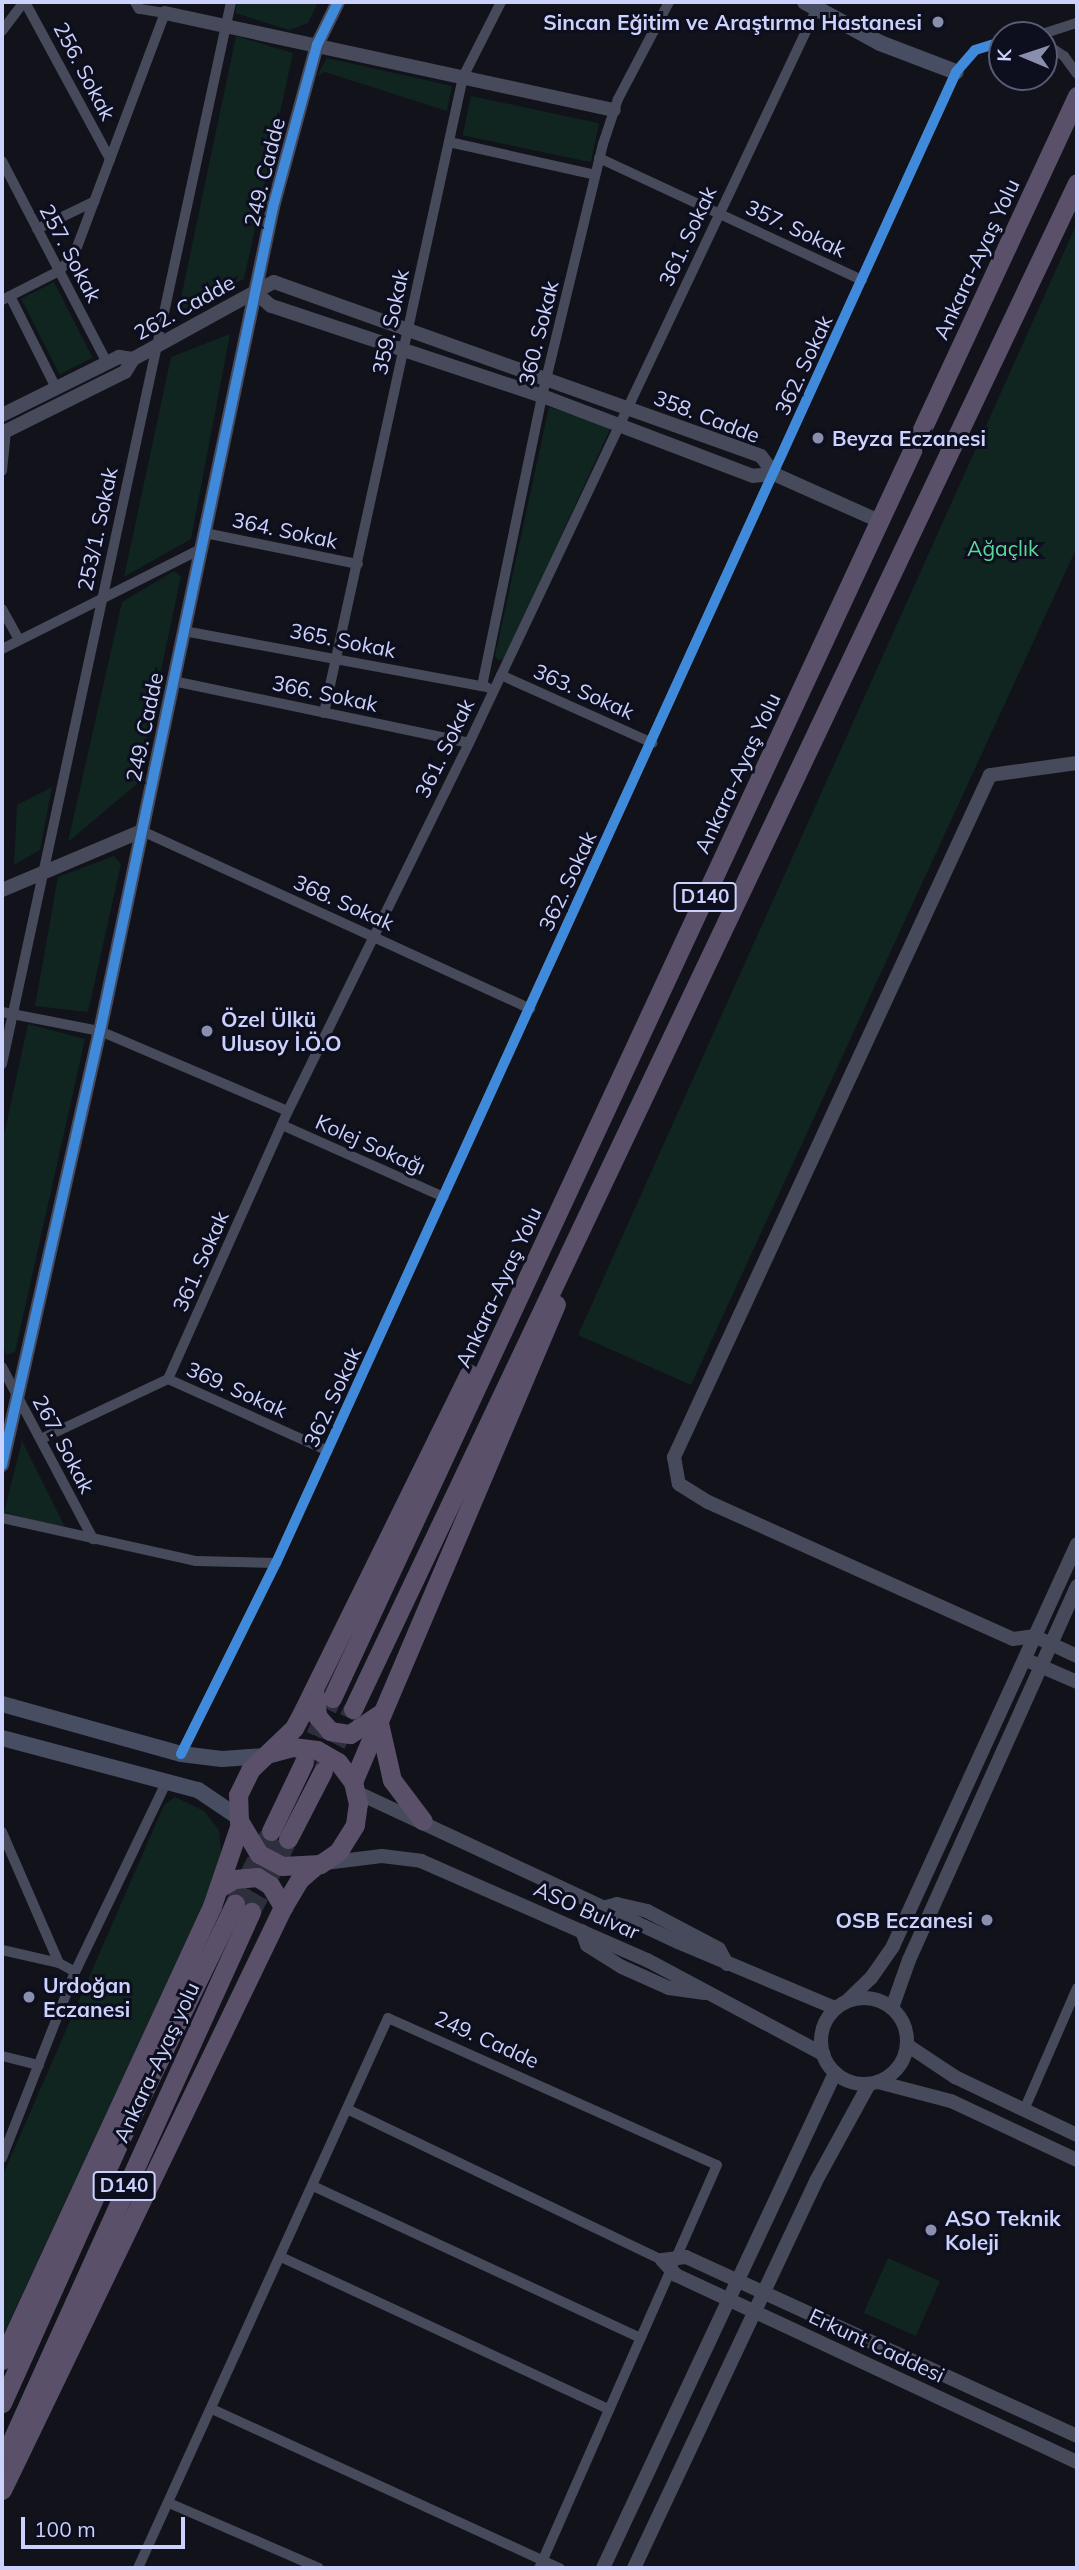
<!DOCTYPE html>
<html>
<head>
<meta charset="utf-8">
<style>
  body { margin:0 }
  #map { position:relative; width:1079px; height:2570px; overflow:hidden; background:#11121a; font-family:Mulish,sans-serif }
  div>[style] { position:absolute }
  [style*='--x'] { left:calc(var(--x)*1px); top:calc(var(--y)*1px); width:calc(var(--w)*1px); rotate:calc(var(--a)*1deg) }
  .green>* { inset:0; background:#102520; transform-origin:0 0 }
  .trunk-tunnel>* { height:19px; margin-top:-9.5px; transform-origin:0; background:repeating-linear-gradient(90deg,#2d2f3c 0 19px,transparent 0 29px) }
  .minor>* { height:10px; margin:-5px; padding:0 5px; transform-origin:5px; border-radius:5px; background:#464a5b }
  .tertiary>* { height:14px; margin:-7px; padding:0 7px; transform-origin:7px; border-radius:7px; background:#464a5b }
  .tertiary>.ring { margin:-7px; padding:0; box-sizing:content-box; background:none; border:14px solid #464a5b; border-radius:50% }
  .secondary>* { height:16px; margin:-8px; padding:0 8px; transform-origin:8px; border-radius:8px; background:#484e61 }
  .trunk>* { height:19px; margin:-9.5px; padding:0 9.5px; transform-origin:9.5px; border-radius:9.5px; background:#5a506a }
  .cycleway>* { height:10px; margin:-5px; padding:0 5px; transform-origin:5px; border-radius:5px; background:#408adc }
  .dots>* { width:19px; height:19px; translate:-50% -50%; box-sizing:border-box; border:4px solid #0d0e1e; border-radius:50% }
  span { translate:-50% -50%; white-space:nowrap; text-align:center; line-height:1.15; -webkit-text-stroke:6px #0d0e1e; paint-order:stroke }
  .shield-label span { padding:2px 5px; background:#0d0e1e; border:2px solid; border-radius:5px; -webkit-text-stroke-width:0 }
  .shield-label { font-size:19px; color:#cbd2fd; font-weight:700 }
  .poi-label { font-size:21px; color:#cbd2fd; font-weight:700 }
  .right { translate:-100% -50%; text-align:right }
  .left { translate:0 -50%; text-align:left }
  .street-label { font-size:21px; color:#cbd2fd }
  .park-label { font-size:21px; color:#5ada99 }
  .frame { position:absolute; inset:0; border:4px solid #cbd2fd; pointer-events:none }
  .north { position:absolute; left:988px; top:21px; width:70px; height:70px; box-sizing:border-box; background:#0d0e1e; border:2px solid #595c77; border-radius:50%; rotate:272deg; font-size:19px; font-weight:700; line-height:28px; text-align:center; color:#cbd2fd }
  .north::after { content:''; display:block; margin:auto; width:24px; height:32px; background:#8a8fae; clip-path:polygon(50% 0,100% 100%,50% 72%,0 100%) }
  .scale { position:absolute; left:21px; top:2517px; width:164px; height:32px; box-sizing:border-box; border:4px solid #cbd2fd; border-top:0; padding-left:9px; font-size:21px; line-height:24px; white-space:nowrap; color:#cbd2fd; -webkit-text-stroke:5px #0d0e1e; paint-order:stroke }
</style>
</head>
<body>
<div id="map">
  <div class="green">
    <i style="clip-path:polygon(237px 2px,318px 2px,308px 23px,289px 30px,235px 13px)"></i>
    <i style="clip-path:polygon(236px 36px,293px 53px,244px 279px,178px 312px)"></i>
    <i style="clip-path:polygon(327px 58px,452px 86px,447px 111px,325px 72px,317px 76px)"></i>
    <i style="left:471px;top:96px;width:131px;height:40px;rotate:12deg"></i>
    <i style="clip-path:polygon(1077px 223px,1077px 547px,691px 1385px,578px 1335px)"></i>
    <i style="left:54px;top:282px;width:85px;height:37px;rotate:63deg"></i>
    <i style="clip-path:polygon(230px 334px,191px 539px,124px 577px,171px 357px)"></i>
    <i style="clip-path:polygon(549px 407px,611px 427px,505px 658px,499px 661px,495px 656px)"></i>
    <i style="clip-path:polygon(174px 571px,181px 576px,137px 784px,68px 842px,122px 602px)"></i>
    <i style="clip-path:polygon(52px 787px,40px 850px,14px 865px,17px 805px)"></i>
    <i style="clip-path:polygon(114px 856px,121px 864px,88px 1012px,35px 1006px,58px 877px)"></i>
    <i style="clip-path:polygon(28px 1024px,85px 1039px,15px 1352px,7px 1355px,2px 1346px,2px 1144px)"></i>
    <i style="clip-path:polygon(22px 1441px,66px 1529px,4px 1512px)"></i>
    <i style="clip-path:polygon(175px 1797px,204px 1811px,219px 1830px,221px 1852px,216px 1876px,2px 2338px,2px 2177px,164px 1805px)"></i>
    <i style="left:888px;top:2258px;width:57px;height:60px;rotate:24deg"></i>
  </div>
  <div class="trunk-tunnel">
    <i style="--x:304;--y:1762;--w:70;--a:-66.4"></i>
    <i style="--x:323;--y:1770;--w:68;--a:-63.8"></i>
    <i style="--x:235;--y:1903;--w:80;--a:-63.4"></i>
    <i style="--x:251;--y:1912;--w:82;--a:-63.1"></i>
  </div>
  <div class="minor">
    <i style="--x:25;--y:2;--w:179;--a:61.6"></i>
    <i style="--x:2;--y:31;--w:36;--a:-53"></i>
    <i style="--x:1039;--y:35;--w:40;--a:-18"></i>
    <i style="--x:1044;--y:43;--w:24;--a:33"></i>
    <i style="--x:1064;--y:56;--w:22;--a:54"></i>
    <i style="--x:449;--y:142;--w:150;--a:12.7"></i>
    <i style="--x:599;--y:158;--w:290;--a:24.9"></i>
    <i style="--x:2;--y:161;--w:228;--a:62.5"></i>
    <i style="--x:37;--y:229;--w:64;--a:-25.8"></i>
    <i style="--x:10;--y:296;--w:103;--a:63.4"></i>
    <i style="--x:2;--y:300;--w:64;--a:-27"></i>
    <i style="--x:59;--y:271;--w:22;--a:-47"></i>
    <i style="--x:74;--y:255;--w:259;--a:-69.4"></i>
    <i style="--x:165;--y:13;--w:26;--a:-171"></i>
    <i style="--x:139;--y:9;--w:8;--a:-120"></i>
    <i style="--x:2;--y:471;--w:40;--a:-84.3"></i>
    <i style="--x:205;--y:533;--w:156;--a:11.5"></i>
    <i style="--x:2;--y:609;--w:35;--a:61"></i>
    <i style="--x:184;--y:631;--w:308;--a:10.5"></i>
    <i style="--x:2;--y:649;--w:223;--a:-26.7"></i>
    <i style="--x:501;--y:675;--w:166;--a:24.2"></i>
    <i style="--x:173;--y:681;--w:302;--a:11.8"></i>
    <i style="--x:482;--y:686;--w:296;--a:-78.3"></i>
    <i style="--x:542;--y:396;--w:259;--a:-76.4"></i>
    <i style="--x:603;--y:144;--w:47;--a:-71.6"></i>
    <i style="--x:618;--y:99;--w:110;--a:-62.3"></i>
    <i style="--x:324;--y:713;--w:651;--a:-77.67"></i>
    <i style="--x:463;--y:77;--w:84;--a:-63.1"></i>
    <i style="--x:142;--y:831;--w:427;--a:24.6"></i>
    <i style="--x:2;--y:1012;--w:100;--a:11"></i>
    <i style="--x:100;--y:1031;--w:204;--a:23.1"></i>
    <i style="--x:2;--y:1064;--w:1086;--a:-77.83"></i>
    <i style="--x:282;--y:1125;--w:177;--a:24"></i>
    <i style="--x:2;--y:1367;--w:195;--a:62.1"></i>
    <i style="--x:168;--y:1379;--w:175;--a:24.2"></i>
    <i style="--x:41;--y:1439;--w:140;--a:-25.3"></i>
    <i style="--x:168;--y:1379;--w:294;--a:-65.9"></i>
    <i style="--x:288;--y:1111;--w:410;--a:-63.8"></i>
    <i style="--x:469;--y:743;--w:813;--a:-64.66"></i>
    <i style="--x:2;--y:1518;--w:199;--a:12.5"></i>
    <i style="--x:196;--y:1561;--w:80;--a:1.4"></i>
    <i style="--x:181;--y:1754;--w:213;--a:-63.6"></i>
    <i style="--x:276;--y:1563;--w:1639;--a:-65.48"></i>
    <i style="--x:956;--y:72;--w:29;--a:-49"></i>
    <i style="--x:975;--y:50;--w:28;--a:-17"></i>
    <i style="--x:2;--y:1832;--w:143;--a:66.5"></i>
    <i style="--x:2;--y:1950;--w:58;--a:12.8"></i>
    <i style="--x:59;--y:1963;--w:18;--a:29"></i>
    <i style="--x:2;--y:2056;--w:38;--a:14"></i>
    <i style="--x:349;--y:2110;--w:347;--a:25.6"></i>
    <i style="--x:1024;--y:2110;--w:133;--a:-66.5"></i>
    <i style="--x:2;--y:2158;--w:200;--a:-68.6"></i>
    <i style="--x:75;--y:1972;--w:212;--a:-64.3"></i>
    <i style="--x:313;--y:2186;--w:361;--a:24.9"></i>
    <i style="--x:281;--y:2257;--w:362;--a:24.9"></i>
    <i style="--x:212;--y:2409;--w:383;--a:24.6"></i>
    <i style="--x:169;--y:2503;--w:163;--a:23.4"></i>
    <i style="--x:138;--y:2568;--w:604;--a:-65.56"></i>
    <i style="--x:388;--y:2018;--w:360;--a:24.1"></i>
    <i style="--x:717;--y:2165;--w:441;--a:113.8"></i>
  </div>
  <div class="tertiary">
    <i style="--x:165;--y:13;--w:459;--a:12.2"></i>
    <i style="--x:2;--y:415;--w:131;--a:-26.4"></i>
    <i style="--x:119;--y:357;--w:14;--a:8"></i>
    <i style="--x:2;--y:433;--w:137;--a:-26.4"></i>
    <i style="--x:125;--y:372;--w:15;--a:-58"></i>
    <i style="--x:133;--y:359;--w:139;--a:-28.8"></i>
    <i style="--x:255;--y:292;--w:21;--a:-28"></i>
    <i style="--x:274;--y:282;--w:517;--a:19.66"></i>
    <i style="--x:761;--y:456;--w:22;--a:54"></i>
    <i style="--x:774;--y:474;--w:21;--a:175"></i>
    <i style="--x:753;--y:476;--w:226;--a:-159.2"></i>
    <i style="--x:542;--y:396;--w:286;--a:-161.6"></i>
    <i style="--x:271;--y:306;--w:21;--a:-139"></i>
    <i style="--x:774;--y:474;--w:115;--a:24.1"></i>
    <i style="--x:1077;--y:763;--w:88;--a:172.1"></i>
    <i style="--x:990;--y:775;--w:752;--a:114.86"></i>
    <i style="--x:674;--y:1457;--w:27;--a:80"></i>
    <i style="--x:679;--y:1484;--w:34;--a:32"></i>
    <i style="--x:708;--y:1502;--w:334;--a:24.2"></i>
    <i style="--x:1013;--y:1639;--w:21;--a:-8"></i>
    <i style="--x:1034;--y:1636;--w:47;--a:24.9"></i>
    <i style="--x:2;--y:890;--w:152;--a:-22.9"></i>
    <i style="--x:2;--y:1465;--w:445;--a:-77.3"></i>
    <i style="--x:100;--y:1031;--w:842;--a:-78.14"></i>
    <i style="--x:273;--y:207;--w:168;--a:-74.8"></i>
    <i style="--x:317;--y:45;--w:48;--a:-64"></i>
    <i style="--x:1031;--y:1662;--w:50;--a:23.5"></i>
    <i style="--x:356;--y:1792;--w:355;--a:25"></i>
    <i style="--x:678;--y:1942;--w:170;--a:22.8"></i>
    <i style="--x:325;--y:1863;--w:57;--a:-7"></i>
    <i style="--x:382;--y:1856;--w:39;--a:7"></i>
    <i style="--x:421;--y:1861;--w:247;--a:23.7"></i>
    <i style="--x:647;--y:1960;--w:200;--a:28.1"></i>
    <i style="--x:606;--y:1907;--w:11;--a:-15"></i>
    <i style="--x:617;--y:1904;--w:31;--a:13"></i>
    <i style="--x:647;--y:1911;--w:81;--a:27.8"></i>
    <i style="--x:719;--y:1949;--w:17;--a:62"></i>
    <i style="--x:582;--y:1931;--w:15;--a:70"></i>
    <i style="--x:587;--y:1945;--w:41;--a:32.2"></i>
    <i style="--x:622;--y:1967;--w:51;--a:24.1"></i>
    <i style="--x:669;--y:1988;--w:36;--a:8"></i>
    <i class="ring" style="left:821px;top:1998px;width:72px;height:72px"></i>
    <i style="--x:847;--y:2001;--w:33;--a:-44"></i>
    <i style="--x:871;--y:1978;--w:39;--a:-55"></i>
    <i style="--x:893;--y:1946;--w:442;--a:-65.4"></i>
    <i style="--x:892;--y:2008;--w:51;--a:-70.5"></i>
    <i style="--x:909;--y:1960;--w:410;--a:-65.8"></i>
    <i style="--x:907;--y:2045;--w:58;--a:33.7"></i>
    <i style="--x:955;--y:2077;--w:135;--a:25.4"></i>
    <i style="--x:878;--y:2082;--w:75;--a:14.6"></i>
    <i style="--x:951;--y:2101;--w:139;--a:25.1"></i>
    <i style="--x:1077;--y:2436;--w:430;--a:-155.4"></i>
    <i style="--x:686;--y:2257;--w:24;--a:173"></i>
    <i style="--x:662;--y:2260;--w:21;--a:47"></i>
    <i style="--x:676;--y:2275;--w:442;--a:25"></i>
    <i style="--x:603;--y:2568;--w:547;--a:-64.89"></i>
    <i style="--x:634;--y:2568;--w:428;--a:-64.8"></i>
    <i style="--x:816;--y:2181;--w:111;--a:-61.3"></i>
  </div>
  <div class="secondary">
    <i style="--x:805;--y:2;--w:85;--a:28.7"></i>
    <i style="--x:880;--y:43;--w:81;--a:20.9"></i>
    <i style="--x:2;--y:1704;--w:186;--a:15.6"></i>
    <i style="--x:181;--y:1754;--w:41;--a:7"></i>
    <i style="--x:222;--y:1759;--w:43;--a:-4"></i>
    <i style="--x:2;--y:1738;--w:203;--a:14.9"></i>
    <i style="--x:198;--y:1790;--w:48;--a:34"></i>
  </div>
  <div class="trunk">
    <i style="--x:314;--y:1690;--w:26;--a:83"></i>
    <i style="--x:317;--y:1716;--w:20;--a:49"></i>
    <i style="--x:330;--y:1731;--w:20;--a:9"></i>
    <i style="--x:350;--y:1734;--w:36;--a:-34"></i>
    <i style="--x:332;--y:1698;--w:1767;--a:-65.06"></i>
    <i style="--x:353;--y:1709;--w:1689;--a:-64.62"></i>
    <i style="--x:379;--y:1723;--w:58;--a:77.2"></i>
    <i style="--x:392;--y:1780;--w:51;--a:52.9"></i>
    <i style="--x:270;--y:1753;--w:24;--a:-15"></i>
    <i style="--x:293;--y:1747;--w:24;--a:7"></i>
    <i style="--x:317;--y:1750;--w:24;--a:30"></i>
    <i style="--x:338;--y:1762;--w:25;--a:53"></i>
    <i style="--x:353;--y:1782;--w:22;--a:77"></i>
    <i style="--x:358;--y:1803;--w:22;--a:98"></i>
    <i style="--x:355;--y:1825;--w:32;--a:122"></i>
    <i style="--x:338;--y:1852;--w:22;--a:146"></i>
    <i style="--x:320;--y:1864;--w:38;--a:177"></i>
    <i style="--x:282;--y:1866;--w:26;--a:-152"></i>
    <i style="--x:259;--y:1854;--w:39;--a:-121"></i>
    <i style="--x:239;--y:1821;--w:26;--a:-92"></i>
    <i style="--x:238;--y:1795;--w:28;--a:-64"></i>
    <i style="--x:250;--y:1770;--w:61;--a:-43.7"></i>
    <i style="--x:294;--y:1728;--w:21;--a:-62"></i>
    <i style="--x:304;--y:1709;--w:374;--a:-63.8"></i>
    <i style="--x:353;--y:1782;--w:519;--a:-66.99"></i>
    <i style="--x:271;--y:1831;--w:76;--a:-64.4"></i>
    <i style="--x:288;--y:1839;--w:76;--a:-62.8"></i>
    <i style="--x:219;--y:1888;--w:17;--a:-31"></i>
    <i style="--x:234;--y:1879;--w:23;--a:-5"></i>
    <i style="--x:257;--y:1877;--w:15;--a:32"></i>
    <i style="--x:270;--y:1885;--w:26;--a:59"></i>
    <i style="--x:2;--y:2360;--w:500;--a:-65.18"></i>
    <i style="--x:212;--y:1906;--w:87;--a:-71.1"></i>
    <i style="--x:2;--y:2403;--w:297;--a:-65.8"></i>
    <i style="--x:124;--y:2132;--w:254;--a:-64.1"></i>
    <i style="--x:2;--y:2462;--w:604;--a:-65.64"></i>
    <i style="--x:2;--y:2490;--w:647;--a:-64.27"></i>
    <i style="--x:283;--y:1907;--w:33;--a:-59"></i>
    <i style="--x:300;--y:1879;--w:21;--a:-41"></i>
  </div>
  <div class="cycleway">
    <i style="--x:2;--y:1465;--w:445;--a:-77.3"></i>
    <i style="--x:100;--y:1031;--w:842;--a:-78.14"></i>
    <i style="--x:273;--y:207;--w:168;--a:-74.8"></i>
    <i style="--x:317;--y:45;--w:48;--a:-64"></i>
    <i style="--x:181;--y:1754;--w:213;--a:-63.6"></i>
    <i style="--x:276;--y:1563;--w:1639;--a:-65.48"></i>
    <i style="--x:956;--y:72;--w:29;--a:-49"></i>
    <i style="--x:975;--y:50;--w:28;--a:-17"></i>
  </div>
  <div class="dots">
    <i style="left:938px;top:22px;background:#8a8fae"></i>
    <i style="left:818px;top:438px;background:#8a8fae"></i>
    <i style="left:207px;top:1031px;background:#8a8fae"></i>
    <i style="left:987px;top:1920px;background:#8a8fae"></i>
    <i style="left:29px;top:1997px;background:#8a8fae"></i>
    <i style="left:931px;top:2230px;background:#8a8fae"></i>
  </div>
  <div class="shield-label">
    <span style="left:705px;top:897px">D140</span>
    <span style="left:124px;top:2186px">D140</span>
  </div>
  <div class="poi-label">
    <span class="right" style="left:922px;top:22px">Sincan Eğitim ve Araştırma Hastanesi</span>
    <span class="left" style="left:832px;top:438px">Beyza Eczanesi</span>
    <span class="left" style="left:221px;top:1031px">Özel Ülkü<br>Ulusoy İ.Ö.O</span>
    <span class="right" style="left:973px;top:1920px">OSB Eczanesi</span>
    <span class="left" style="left:43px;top:1997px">Urdoğan<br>Eczanesi</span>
    <span class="left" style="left:945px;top:2230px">ASO Teknik<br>Koleji</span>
  </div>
  <div class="street-label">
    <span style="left:85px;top:71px;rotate:62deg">256. Sokak</span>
    <span style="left:264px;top:172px;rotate:-76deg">249. Cadde</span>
    <span style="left:796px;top:228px;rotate:25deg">357. Sokak</span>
    <span style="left:687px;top:236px;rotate:-65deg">361. Sokak</span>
    <span style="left:71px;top:253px;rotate:62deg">257. Sokak</span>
    <span style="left:976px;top:259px;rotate:-65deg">Ankara-Ayaş Yolu</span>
    <span style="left:184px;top:307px;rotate:-29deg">262. Cadde</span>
    <span style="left:390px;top:322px;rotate:-78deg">359. Sokak</span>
    <span style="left:538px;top:333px;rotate:-76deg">360. Sokak</span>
    <span style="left:803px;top:365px;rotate:-65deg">362. Sokak</span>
    <span style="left:707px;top:416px;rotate:21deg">358. Cadde</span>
    <span style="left:97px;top:529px;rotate:-78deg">253/1. Sokak</span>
    <span style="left:285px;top:530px;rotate:12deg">364. Sokak</span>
    <span style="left:343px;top:640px;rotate:11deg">365. Sokak</span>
    <span style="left:584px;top:691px;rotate:24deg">363. Sokak</span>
    <span style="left:325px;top:693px;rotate:12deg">366. Sokak</span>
    <span style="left:144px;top:727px;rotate:-78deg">249. Cadde</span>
    <span style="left:444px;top:748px;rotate:-64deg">361. Sokak</span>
    <span style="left:737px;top:773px;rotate:-65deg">Ankara-Ayaş Yolu</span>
    <span style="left:567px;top:881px;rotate:-65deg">362. Sokak</span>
    <span style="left:344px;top:902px;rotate:24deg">368. Sokak</span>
    <span style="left:371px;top:1144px;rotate:24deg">Kolej Sokağı</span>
    <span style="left:200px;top:1261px;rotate:-66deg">361. Sokak</span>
    <span style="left:498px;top:1287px;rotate:-65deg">Ankara-Ayaş Yolu</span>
    <span style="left:237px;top:1389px;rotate:24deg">369. Sokak</span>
    <span style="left:332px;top:1397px;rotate:-65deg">362. Sokak</span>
    <span style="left:64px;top:1444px;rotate:62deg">267. Sokak</span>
    <span style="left:587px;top:1910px;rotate:24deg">ASO Bulvar</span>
    <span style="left:487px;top:2039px;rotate:24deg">249. Cadde</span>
    <span style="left:156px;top:2062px;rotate:-65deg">Ankara-Ayaş yolu</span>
    <span style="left:877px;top:2345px;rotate:25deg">Erkunt Caddesi</span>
  </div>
  <div class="park-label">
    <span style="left:1003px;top:548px">Ağaçlık</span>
  </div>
  <div class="frame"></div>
  <div class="north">K</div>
  <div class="scale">100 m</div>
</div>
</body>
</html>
